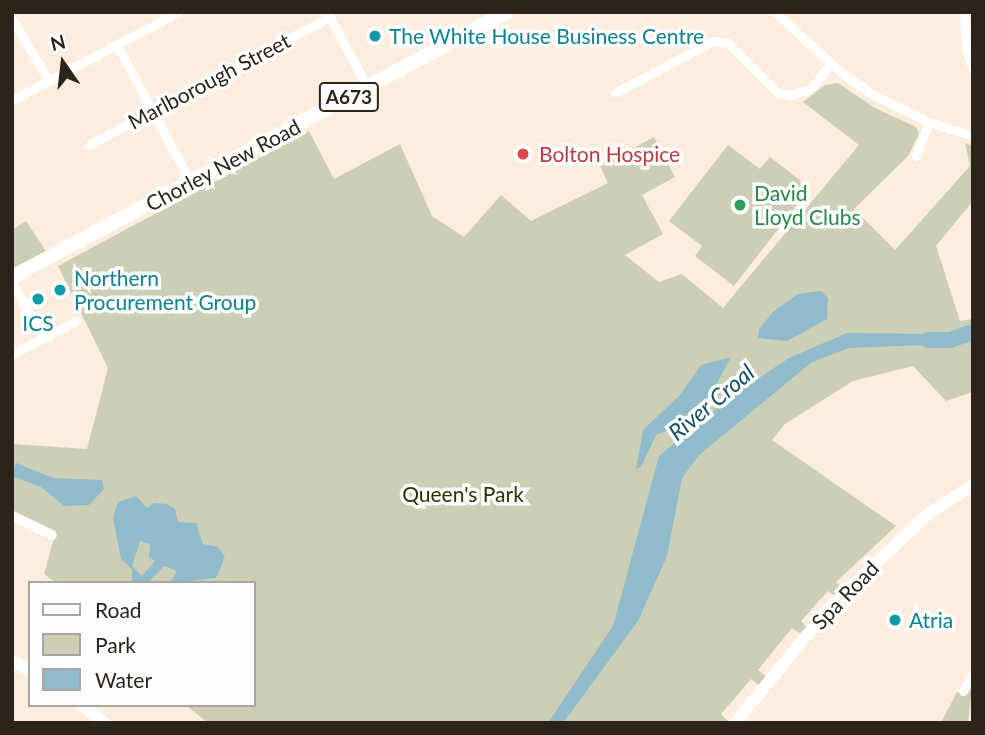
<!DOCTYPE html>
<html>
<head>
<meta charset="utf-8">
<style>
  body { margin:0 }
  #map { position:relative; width:985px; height:735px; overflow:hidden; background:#fdeddf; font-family:Lato,sans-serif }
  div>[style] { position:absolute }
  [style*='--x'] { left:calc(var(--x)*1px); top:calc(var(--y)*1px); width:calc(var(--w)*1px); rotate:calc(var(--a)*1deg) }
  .green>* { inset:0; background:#ccceb6 }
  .water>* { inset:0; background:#90bbca }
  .river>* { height:16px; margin:-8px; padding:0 8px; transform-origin:8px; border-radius:8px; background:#90bbca }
  .street>* { height:9px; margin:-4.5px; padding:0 4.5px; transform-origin:4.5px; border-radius:4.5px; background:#fff }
  .secondary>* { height:12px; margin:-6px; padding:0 6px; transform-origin:6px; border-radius:6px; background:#fff }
  .primary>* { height:14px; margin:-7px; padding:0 7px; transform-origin:7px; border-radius:7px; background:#fff }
  .dots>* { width:19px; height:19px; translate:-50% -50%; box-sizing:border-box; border:4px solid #fdfdfd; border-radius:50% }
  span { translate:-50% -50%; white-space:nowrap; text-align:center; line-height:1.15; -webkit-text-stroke:7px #fdfdfd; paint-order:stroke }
  .shield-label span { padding:2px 5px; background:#fdfdfd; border:2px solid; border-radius:5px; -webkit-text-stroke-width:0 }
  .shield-label { font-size:19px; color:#2c231a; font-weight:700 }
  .culture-label { font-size:21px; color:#0d838f }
  .left { translate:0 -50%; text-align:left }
  .street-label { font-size:21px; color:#2c231a }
  .health-label { font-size:21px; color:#be3a42 }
  .leisure-label { font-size:21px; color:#27864d }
  .park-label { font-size:21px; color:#303102 }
  .water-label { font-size:23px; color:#155060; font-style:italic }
  .frame { position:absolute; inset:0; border:14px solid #2c231a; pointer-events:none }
  .legend { position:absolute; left:28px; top:581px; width:228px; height:126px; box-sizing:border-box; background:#fdfdfd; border:2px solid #a9a6a2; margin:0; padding:9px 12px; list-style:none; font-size:21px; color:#2c231a }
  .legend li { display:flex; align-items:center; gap:14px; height:35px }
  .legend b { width:35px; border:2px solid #a9a6a2 }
  .north { position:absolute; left:28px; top:28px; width:70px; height:70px; -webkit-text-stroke:5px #fdfdfd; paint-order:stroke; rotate:346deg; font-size:19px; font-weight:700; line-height:28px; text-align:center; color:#2c231a }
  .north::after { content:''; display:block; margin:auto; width:24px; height:32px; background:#2c231a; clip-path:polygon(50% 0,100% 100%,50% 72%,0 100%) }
</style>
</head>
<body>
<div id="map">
  <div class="green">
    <i style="clip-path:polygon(838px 83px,875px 108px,916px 127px,919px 134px,908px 156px,854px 209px,895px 250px,970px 166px,965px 143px,973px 146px,973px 201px,936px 246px,960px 321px,973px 319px,973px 392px,946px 401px,913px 366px,853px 381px,785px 424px,772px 440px,896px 526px,836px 582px,845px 592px,839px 599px,828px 591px,801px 621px,811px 631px,805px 637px,792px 628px,758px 670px,768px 678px,761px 687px,751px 679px,721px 714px,730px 723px,208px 723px,186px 705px,254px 705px,254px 583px,56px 583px,44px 574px,56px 531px,12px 510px,12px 444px,87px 449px,108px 368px,58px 266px,309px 131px,334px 179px,400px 144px,432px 216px,464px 237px,501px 195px,531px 221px,608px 183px,600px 166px,654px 137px,675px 177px,642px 195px,663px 234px,625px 255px,659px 282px,682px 274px,723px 308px,859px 145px,803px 102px,825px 85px)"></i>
    <i style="clip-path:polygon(728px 145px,760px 169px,770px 157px,810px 188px,734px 286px,695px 256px,702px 246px,669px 221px)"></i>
    <i style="clip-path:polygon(26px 221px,50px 257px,12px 277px,12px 230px)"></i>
    <i style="clip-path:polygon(973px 681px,968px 723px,941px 723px,957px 692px,965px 695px)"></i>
  </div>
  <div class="water">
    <i style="clip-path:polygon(821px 291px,828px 298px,827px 319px,787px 341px,758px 338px,759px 329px,774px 311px,798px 294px)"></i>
    <i style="clip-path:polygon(847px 333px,937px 334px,950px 340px,948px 344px,849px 348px,812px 362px,699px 455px,682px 478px,667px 556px,638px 621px,563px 723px,548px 723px,613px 626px,659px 456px,732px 396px,789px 358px)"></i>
    <i style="clip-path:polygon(731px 357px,708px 400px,674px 428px,656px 435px,641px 467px,636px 469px,643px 430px,680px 395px,701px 365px)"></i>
    <i style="clip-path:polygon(16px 463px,53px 478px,102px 480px,104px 489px,89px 505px,64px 506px,41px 487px,12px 476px)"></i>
    <i style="clip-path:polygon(evenodd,136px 496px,147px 508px,154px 503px,167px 504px,175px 509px,178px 522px,196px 523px,203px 544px,218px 547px,225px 557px,216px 578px,170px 583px,177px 571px,164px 566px,148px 583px,132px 583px,132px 569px,121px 559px,113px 517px,118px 502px,136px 496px,140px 541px,150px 544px,149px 557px,155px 561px,142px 576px,132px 566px,140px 541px)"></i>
  </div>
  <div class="river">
    <i style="--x:928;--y:340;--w:22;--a:0"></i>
    <i style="--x:950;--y:340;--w:24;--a:-19"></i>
  </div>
  <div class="street">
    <i style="--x:775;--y:12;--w:93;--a:42.4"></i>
    <i style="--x:844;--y:75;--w:34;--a:34"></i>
    <i style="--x:872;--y:94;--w:64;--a:26.2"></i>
    <i style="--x:929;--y:122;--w:46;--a:17.7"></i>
    <i style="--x:964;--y:12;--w:36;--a:87"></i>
    <i style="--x:966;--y:48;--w:22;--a:72"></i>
    <i style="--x:328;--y:14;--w:83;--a:61.9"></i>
    <i style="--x:12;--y:19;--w:72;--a:59.2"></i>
    <i style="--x:117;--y:45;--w:155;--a:61.9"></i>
    <i style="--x:615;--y:93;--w:111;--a:-28"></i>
    <i style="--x:713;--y:41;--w:15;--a:8"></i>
    <i style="--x:728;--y:43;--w:71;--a:45"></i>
    <i style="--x:778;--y:93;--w:12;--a:9"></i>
    <i style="--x:790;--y:95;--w:21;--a:-17"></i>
    <i style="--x:810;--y:89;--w:33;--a:-50"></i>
    <i style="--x:12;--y:100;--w:188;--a:-27.9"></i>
    <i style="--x:89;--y:145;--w:273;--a:-28"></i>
    <i style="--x:916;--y:156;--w:36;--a:-69"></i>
    <i style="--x:12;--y:282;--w:64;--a:61"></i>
    <i style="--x:12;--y:354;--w:72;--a:-27.3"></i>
    <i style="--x:12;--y:516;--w:44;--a:25.4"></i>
    <i style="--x:963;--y:691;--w:20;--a:-60"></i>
  </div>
  <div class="secondary">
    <i style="--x:12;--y:661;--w:20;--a:27"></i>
    <i style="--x:82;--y:705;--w:28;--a:39"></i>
    <i style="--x:735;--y:723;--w:149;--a:-50.7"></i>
    <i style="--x:829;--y:608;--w:137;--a:-43.5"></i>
    <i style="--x:928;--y:514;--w:54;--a:-32.8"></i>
  </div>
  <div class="primary">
    <i style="--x:12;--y:277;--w:561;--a:-28.16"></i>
  </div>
  <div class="dots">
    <i style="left:375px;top:36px;background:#0f9aa8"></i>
    <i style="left:523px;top:154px;background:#e0444e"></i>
    <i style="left:740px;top:205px;background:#2e9e5b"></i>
    <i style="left:60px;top:290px;background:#0f9aa8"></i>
    <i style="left:38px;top:299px;background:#0f9aa8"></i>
    <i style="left:895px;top:620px;background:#0f9aa8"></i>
  </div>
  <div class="shield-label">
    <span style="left:349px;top:97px">A673</span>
  </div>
  <div class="culture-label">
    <span class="left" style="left:389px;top:36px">The White House Business Centre</span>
    <span class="left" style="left:74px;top:290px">Northern<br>Procurement Group</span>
    <span style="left:38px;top:323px">ICS</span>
    <span class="left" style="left:909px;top:620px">Atria</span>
  </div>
  <div class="street-label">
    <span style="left:209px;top:81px;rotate:-28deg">Marlborough Street</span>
    <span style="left:223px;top:165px;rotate:-28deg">Chorley New Road</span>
    <span style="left:845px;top:595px;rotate:-46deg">Spa Road</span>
  </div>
  <div class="health-label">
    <span class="left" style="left:539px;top:154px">Bolton Hospice</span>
  </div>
  <div class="leisure-label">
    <span class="left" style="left:754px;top:205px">David<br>Lloyd Clubs</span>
  </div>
  <div class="park-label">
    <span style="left:463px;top:494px">Queen's Park</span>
  </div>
  <div class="water-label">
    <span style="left:711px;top:402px;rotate:-40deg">River Croal</span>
  </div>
  <div class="frame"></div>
  <ul class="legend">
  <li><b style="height:9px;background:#fff"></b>Road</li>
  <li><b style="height:19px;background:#ccceb6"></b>Park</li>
  <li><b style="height:19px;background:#90bbca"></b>Water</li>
  </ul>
  <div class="north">N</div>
</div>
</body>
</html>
